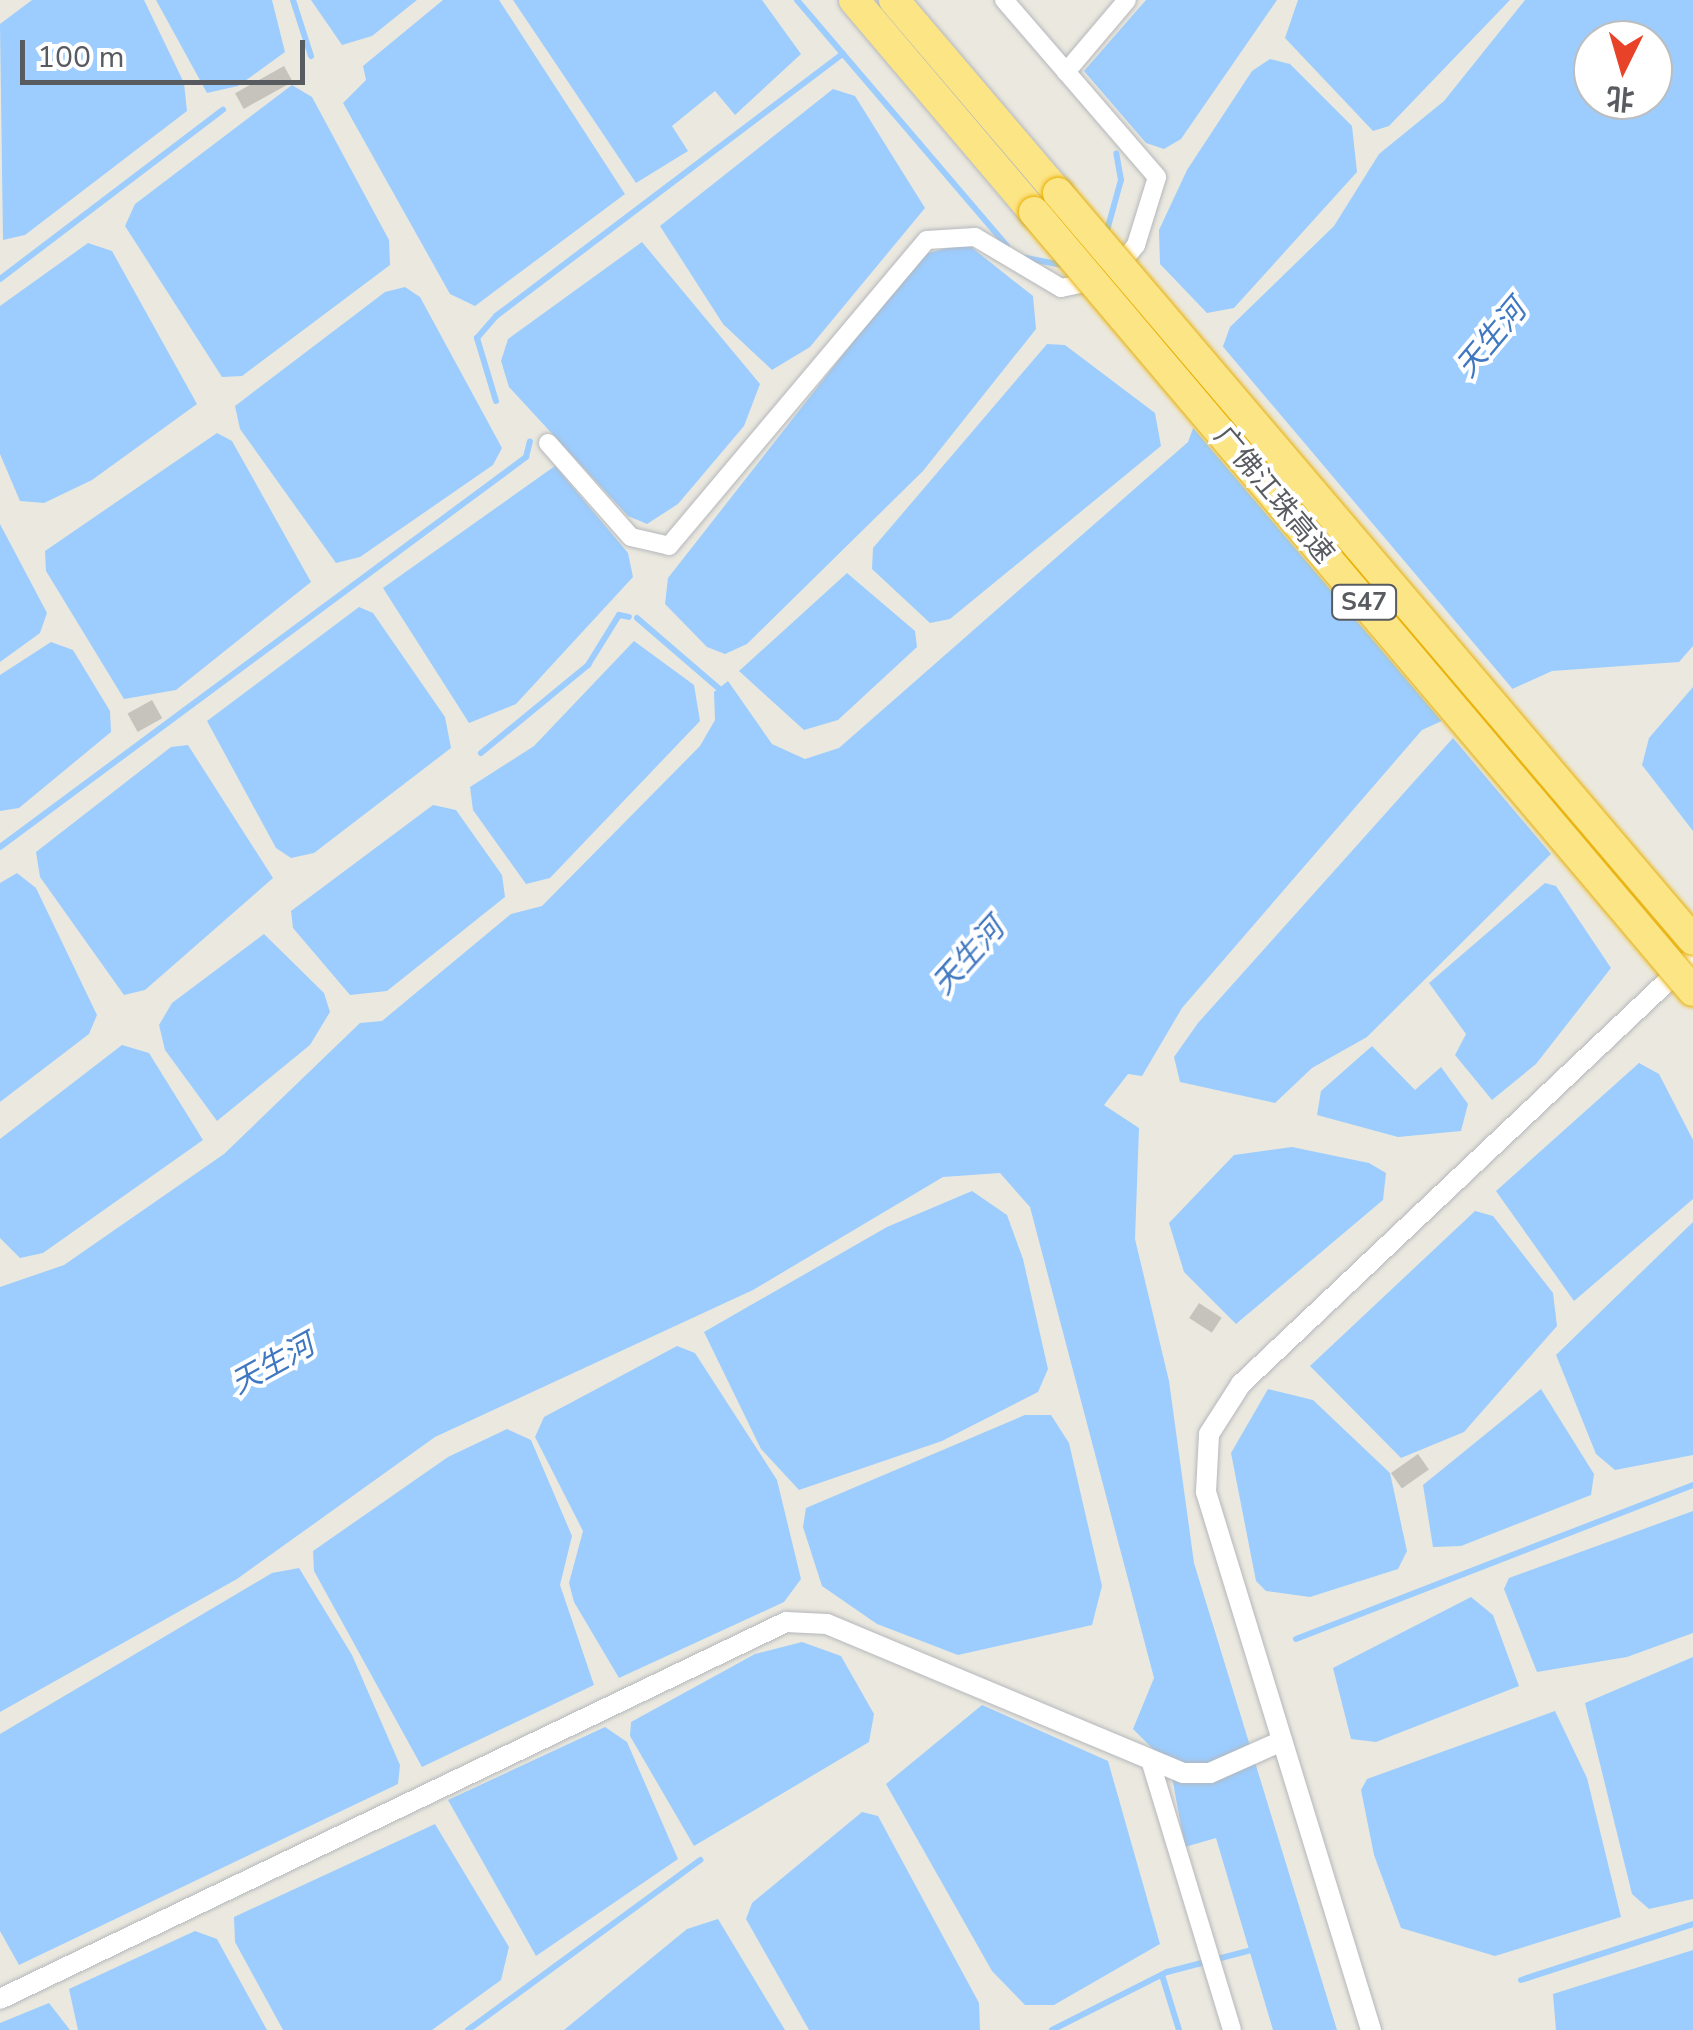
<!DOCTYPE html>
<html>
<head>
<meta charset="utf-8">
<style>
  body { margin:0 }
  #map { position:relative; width:1693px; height:2030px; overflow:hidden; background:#ebe9df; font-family:"Nunito Sans","Noto Sans SC",sans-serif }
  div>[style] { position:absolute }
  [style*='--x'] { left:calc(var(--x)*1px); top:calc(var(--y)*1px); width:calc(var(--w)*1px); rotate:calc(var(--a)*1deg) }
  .water>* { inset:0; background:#9ccdfe }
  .pier>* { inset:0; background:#ebe9df }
  .stream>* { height:6px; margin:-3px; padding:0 3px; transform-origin:3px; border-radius:3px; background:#9ccdfe }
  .building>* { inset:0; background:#c6c3bc; transform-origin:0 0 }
  .roads { filter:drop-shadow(0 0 2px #b5b7bc) drop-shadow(0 0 2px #b5b7bc) }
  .minor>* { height:18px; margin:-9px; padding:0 9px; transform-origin:9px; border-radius:9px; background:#fff }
  .tertiary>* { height:20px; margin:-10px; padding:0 10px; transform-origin:10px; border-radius:10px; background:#fff }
  .motorway>* { height:30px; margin:-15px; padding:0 15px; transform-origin:15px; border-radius:15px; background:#fce585 }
  .bridges { filter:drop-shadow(0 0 2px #e9af01) drop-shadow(0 0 2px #e9af01) }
  .motorway-bridge>* { height:30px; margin:-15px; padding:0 15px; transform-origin:15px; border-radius:15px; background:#fce585 }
  span { translate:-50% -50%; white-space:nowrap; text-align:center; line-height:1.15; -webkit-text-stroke:8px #fff; paint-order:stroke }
  .shield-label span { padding:2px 8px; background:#fff; border:2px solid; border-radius:8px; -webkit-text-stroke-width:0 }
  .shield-label { font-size:25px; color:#585b60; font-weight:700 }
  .street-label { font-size:28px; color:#585b60 }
  .water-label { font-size:30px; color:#4077c1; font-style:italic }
  .north { position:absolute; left:1573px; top:20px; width:100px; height:100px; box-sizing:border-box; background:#fff; border:2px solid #bcbdbf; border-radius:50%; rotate:185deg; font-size:28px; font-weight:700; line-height:40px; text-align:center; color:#585b60 }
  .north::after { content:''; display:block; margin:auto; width:35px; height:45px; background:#e84329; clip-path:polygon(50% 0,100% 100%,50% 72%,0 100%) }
  .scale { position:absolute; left:20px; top:40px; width:285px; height:45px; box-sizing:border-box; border:5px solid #585b60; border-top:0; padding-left:12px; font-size:30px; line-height:35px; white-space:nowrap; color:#585b60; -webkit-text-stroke:8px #fff; paint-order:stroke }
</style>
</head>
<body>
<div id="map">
  <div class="water">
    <i style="clip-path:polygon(32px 0,144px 0,184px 83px,187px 111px,25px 235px,3px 240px,0 24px)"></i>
    <i style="clip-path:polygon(156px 0,272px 0,285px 52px,238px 86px,207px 93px)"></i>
    <i style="clip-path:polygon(311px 0,417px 0,372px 36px,342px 45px)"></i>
    <i style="clip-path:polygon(443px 0,499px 0,625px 194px,475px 306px,450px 294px,343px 103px,366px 80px,363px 66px)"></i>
    <i style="clip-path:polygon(513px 0,762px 0,801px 54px,735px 115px,715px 91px,672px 126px,688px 151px,636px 183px)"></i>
    <i style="clip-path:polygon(1146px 0,1277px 0,1181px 139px,1164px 149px,1146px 143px,1084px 71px)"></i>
    <i style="clip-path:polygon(1298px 0,1510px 0,1389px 126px,1373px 131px,1285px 38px)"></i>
    <i style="clip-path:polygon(evenodd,1525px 0,1693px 0,1693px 646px,1679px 662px,1552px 671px,1422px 730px,1182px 1008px,1142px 1076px,1128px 1074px,1104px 1105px,1139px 1128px,1135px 1239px,1169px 1381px,1194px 1563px,1337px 2030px,1273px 2030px,1216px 1838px,1185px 1847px,1170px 1766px,1133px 1729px,1154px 1678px,1030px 1207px,1000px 1173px,943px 1177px,753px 1290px,435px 1437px,237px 1579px,0 1712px,0 1287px,64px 1265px,224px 1154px,360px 1023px,382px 1021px,511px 914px,542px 906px,700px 746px,715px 720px,714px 692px,728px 681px,772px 744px,805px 759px,839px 748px,1188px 442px,1230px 327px,1334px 226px,1379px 154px,1444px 101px,1525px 0,1593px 40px,1653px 40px,1653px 100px,1593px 100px,1593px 40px)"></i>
    <i style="clip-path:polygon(1270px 59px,1290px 64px,1352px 126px,1357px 172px,1234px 308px,1207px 313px,1160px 264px,1159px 230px,1187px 170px,1252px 71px)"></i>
    <i style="clip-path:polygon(292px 85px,312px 97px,389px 240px,390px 265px,242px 376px,222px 377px,125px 226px,135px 204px)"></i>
    <i style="clip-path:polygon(833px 89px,855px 96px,925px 208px,810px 347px,772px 370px,723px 324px,660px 226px)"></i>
    <i style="clip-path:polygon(642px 242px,760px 384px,744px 426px,678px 504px,647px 524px,628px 516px,509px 387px,501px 361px,508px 339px)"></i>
    <i style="clip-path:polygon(88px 243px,112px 251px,197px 404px,92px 480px,44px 503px,20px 501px,0 454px,0 306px)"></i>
    <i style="clip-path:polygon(966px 243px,1033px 296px,1036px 329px,923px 471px,747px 644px,725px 654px,707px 647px,665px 604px,668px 578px,921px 255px)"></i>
    <i style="clip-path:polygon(405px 287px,420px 297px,502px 448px,493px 465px,360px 557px,336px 563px,240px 429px,235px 406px,385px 292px)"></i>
    <i style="clip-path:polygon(1047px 344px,1065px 345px,1155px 413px,1161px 446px,950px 619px,930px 623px,872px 569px,873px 548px)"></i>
    <i style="clip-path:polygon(217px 433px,232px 441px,311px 582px,176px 690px,124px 699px,46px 571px,45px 551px)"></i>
    <i style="clip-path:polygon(555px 466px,628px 553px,633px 577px,516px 704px,469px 723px,383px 588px)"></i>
    <i style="clip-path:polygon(0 524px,47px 613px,40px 633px,0 662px)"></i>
    <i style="clip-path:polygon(847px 573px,915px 631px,917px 647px,838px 720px,804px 730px,739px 671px)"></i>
    <i style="clip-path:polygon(359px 607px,373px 613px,445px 717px,451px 748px,314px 853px,291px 858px,276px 848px,207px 721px)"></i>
    <i style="clip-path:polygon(634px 641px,694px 685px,700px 721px,550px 878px,526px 884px,473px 810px,470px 787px,534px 746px)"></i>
    <i style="clip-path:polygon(51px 642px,73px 650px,110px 711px,111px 732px,19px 808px,0 811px,0 675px)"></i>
    <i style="clip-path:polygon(1693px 687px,1693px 831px,1642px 765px,1649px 738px)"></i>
    <i style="clip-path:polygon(1453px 738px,1551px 854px,1367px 1037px,1312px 1068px,1275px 1103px,1180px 1082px,1174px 1057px,1198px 1023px)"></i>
    <i style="clip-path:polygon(188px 745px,273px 878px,145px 990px,124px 995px,40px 877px,36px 852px,171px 747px)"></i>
    <i style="clip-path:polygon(433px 805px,456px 810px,502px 875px,505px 897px,387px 991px,350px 995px,293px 928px,291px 911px)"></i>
    <i style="clip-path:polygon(17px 873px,36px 888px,97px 1015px,89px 1034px,0 1102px,0 883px)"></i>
    <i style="clip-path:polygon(1545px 883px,1556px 886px,1611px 968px,1536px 1064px,1492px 1100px,1455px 1055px,1466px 1034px,1429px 983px)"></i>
    <i style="clip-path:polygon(264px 934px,324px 993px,330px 1012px,310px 1045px,217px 1121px,165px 1050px,159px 1025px,172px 1003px)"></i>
    <i style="clip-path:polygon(122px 1045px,149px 1053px,203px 1140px,43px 1253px,20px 1258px,0 1238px,0 1139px)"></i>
    <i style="clip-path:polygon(1372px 1046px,1415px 1090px,1441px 1067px,1468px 1104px,1461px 1131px,1398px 1137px,1317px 1115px,1321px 1091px)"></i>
    <i style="clip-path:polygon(1639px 1063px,1659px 1074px,1693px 1140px,1693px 1199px,1574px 1301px,1496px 1191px)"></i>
    <i style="clip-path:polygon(1292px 1147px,1369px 1163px,1386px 1173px,1383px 1200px,1236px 1324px,1184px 1272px,1169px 1223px,1234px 1155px)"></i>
    <i style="clip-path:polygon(972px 1191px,1007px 1215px,1023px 1259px,1048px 1369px,1038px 1392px,942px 1441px,799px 1490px,761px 1449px,704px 1332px,887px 1227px)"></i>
    <i style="clip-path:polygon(1475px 1211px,1493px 1216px,1553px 1293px,1557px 1326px,1464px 1432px,1401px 1458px,1310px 1366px)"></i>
    <i style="clip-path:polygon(1693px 1222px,1693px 1455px,1615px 1470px,1596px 1454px,1556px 1355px)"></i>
    <i style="clip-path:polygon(677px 1346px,695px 1353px,777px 1480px,801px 1579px,784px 1602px,619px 1678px,574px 1602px,569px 1583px,583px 1531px,535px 1437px,544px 1417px)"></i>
    <i style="clip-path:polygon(1268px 1389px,1313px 1400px,1390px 1473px,1407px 1551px,1398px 1569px,1310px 1597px,1266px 1591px,1256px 1581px,1231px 1453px)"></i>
    <i style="clip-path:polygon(1541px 1389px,1594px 1474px,1591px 1495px,1461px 1546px,1433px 1547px,1423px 1485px)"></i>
    <i style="clip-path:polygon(1025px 1415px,1051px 1415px,1069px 1443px,1102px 1586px,1092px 1625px,958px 1655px,877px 1624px,822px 1586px,803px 1527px,806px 1508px)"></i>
    <i style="clip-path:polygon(507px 1429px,531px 1440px,572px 1536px,560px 1585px,594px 1685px,422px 1767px,314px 1571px,313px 1551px,448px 1457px)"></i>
    <i style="clip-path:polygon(1693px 1511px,1693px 1633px,1627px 1657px,1537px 1672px,1504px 1589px,1509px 1578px)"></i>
    <i style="clip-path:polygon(299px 1568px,352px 1655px,400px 1765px,398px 1784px,19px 1965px,0 1931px,0 1734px,272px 1573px)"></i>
    <i style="clip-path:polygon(1471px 1597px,1493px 1615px,1519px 1686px,1376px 1742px,1351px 1739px,1333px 1668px)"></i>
    <i style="clip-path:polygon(802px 1642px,841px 1656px,874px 1714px,869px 1742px,694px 1846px,630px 1736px,631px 1722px,755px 1654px)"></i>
    <i style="clip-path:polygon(1693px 1657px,1693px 1899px,1649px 1909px,1632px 1894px,1585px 1703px)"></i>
    <i style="clip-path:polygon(982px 1705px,1108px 1761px,1160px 1944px,1054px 2005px,1025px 2005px,992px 1971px,886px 1784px)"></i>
    <i style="clip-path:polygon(1555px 1711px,1587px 1778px,1621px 1917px,1495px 1956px,1401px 1928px,1374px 1855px,1361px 1790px,1367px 1779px)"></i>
    <i style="clip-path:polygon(605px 1727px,627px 1742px,678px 1859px,536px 1956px,448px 1800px)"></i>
    <i style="clip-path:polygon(862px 1812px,878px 1816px,979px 2003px,980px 2030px,809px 2030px,746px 1919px,752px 1903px)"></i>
    <i style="clip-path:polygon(435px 1824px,509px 1947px,501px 1980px,432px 2030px,283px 2030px,235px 1942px,234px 1917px)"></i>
    <i style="clip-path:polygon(718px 1919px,785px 2030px,564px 2030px,687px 1929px)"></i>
    <i style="clip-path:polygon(195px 1931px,217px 1939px,267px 2030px,78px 2030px,69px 1989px)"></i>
    <i style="clip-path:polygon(1693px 1950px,1693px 2030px,1556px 2030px,1553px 1994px)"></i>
    <i style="clip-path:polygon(49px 2003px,70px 2030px,0 2030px,0 2023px)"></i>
  </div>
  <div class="pier">
    <i style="clip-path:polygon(1219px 342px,1516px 693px,1445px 725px,1189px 423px)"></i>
  </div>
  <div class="stream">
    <i style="--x:293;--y:0;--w:59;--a:72.2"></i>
    <i style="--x:797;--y:0;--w:323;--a:49.5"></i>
    <i style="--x:1106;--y:234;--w:56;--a:-74.5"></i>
    <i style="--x:1121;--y:180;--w:27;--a:-100"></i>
    <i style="--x:1026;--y:258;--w:42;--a:11"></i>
    <i style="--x:0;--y:279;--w:280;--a:-37.2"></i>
    <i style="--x:496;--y:401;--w:66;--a:-106.8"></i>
    <i style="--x:477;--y:338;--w:29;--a:-49"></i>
    <i style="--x:496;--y:316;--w:435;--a:-37.1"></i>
    <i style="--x:637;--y:618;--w:113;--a:40.7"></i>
    <i style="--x:481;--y:753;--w:139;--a:-39.4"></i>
    <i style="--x:588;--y:665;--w:59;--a:-58.2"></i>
    <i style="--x:619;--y:615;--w:10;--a:11"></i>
    <i style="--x:0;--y:847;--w:655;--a:-36.55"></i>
    <i style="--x:526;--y:457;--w:16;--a:-76"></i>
    <i style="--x:1296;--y:1639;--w:426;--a:-21.2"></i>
    <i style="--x:1162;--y:1975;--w:58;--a:72.8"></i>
    <i style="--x:1521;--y:1980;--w:181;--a:-18"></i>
    <i style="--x:468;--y:2030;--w:288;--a:-36.2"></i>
    <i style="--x:1052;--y:2030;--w:129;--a:-26.8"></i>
    <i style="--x:1167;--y:1972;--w:92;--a:-14.5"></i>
  </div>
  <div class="building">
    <i style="left:284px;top:66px;width:18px;height:56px;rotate:61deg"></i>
    <i style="left:152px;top:700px;width:21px;height:28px;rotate:61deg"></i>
    <i style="left:1199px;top:1303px;width:27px;height:18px;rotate:33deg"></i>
    <i style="left:1418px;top:1454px;width:19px;height:33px;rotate:55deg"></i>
  </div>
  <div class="roads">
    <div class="minor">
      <i style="--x:1066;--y:72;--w:94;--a:-49.7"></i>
      <i style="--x:548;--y:443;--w:125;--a:48.6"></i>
      <i style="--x:631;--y:537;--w:39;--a:13"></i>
      <i style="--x:669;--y:546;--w:400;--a:-49.9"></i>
      <i style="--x:927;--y:240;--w:48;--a:-3.6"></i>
      <i style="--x:975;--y:237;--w:100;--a:30.7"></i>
      <i style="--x:1061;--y:288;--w:49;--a:-11.8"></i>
      <i style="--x:1109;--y:278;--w:43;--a:-50.7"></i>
      <i style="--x:1136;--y:245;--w:71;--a:-72.8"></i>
      <i style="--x:1157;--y:177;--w:234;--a:-130.8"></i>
      <i style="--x:1150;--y:1760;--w:282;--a:73.1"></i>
    </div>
    <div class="tertiary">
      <i style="--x:0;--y:1999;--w:872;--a:-25.62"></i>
      <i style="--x:786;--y:1622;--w:41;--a:2.8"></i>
      <i style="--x:827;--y:1624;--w:386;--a:22.7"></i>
      <i style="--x:1183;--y:1773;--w:27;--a:0"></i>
      <i style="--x:1210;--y:1773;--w:79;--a:-24"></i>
      <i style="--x:1371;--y:2030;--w:563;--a:-107.05"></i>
      <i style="--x:1206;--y:1492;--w:58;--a:-87"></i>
      <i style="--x:1209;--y:1434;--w:59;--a:-57.4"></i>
      <i style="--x:1241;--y:1384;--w:622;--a:-43.37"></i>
    </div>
    <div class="motorway">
      <i style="--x:854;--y:0;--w:278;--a:49.7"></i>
      <i style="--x:894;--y:0;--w:253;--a:49.6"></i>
    </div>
  </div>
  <div class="bridges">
    <div class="motorway-bridge">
      <i style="--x:1058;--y:193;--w:980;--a:49.63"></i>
      <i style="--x:1034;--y:212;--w:1020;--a:49.77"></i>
    </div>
  </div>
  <div class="shield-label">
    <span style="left:1364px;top:602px">S47</span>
  </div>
  <div class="street-label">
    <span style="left:1274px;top:495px;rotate:50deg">广佛江珠高速</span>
  </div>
  <div class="water-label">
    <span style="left:1492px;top:339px;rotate:-50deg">天生河</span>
    <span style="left:969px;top:957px;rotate:-48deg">天生河</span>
    <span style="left:273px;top:1365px;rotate:-29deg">天生河</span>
  </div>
  <div class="north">北</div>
  <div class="scale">100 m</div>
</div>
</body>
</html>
